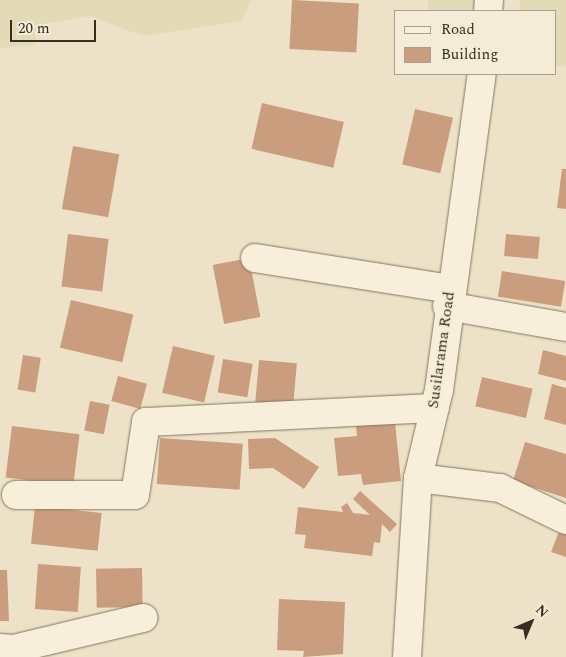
<!DOCTYPE html>
<html>
<head>
<meta charset="utf-8">
<style>
  body { margin:0 }
  #map { position:relative; width:566px; height:657px; overflow:hidden; background:#ede2c8; font-family:Spectral,serif }
  div>[style] { position:absolute }
  [style*='--x'] { left:calc(var(--x)*1px); top:calc(var(--y)*1px); width:calc(var(--w)*1px); rotate:calc(var(--a)*1deg) }
  .farmland>* { inset:0; background:#e2dbb6; transform-origin:0 0 }
  .building>* { inset:0; background:#ca9d7f; transform-origin:0 0 }
  .roads { filter:drop-shadow(0 0 1px #88745d) drop-shadow(0 0 1px #88745d) }
  .minor>* { height:28px; margin:-14px; padding:0 14px; transform-origin:14px; border-radius:14px; background:#f8efdb }
  span { translate:-50% -50%; white-space:nowrap; text-align:center; line-height:1.15; -webkit-text-stroke:4.5px #f5ecd7; paint-order:stroke }
  .street-label { font-size:16px; color:#392c21 }
  .legend { position:absolute; left:394px; top:10px; width:162px; height:65px; box-sizing:border-box; background:#f5ecd7; border:1px solid #aa9f8e; margin:0; padding:6px 9px; list-style:none; font-size:15px; color:#392c21 }
  .legend li { display:flex; align-items:center; gap:10px; height:25px }
  .legend b { width:25px; border:1px solid #aa9f8e }
  .north { position:absolute; left:506px; top:597px; width:50px; height:50px; -webkit-text-stroke:4px #f5ecd7; paint-order:stroke; rotate:45deg; font-size:14px; font-weight:700; line-height:20px; text-align:center; color:#392c21 }
  .north::after { content:''; display:block; margin:auto; width:18px; height:22px; background:#392c21; clip-path:polygon(50% 0,100% 100%,50% 72%,0 100%) }
  .scale { position:absolute; left:10px; top:20px; width:86px; height:22px; box-sizing:border-box; border:2px solid #392c21; border-top:0; padding-left:6px; font-size:15px; line-height:18px; white-space:nowrap; color:#392c21; -webkit-text-stroke:4px #f5ecd7; paint-order:stroke }
</style>
</head>
<body>
<div id="map">
  <div class="farmland">
    <i style="clip-path:polygon(0 0,251px 0,242px 21px,143px 36px,90px 16px,37px 25px,35px 45px,0 48px)"></i>
    <i style="left:428px;top:0;width:51px;height:11px"></i>
    <i style="clip-path:polygon(520px 0,566px 0,566px 66px,555px 67px,555px 11px,519px 11px)"></i>
  </div>
  <div class="building">
    <i style="left:292px;top:0;width:67px;height:49px;rotate:3deg"></i>
    <i style="left:262px;top:103px;width:84px;height:47px;rotate:13deg"></i>
    <i style="left:415px;top:109px;width:39px;height:57px;rotate:13deg"></i>
    <i style="left:73px;top:146px;width:47px;height:64px;rotate:10deg"></i>
    <i style="clip-path:polygon(562px 169px,566px 169px,566px 209px,557px 208px)"></i>
    <i style="left:68px;top:234px;width:41px;height:53px;rotate:7deg"></i>
    <i style="left:506px;top:234px;width:34px;height:22px;rotate:5deg"></i>
    <i style="left:249px;top:258px;width:60px;height:37px;rotate:79deg"></i>
    <i style="left:502px;top:271px;width:64px;height:26px;rotate:9deg"></i>
    <i style="left:71px;top:300px;width:64px;height:49px;rotate:13deg"></i>
    <i style="left:173px;top:346px;width:43px;height:48px;rotate:13deg"></i>
    <i style="clip-path:polygon(543px 350px,566px 356px,566px 381px,538px 374px)"></i>
    <i style="left:23px;top:355px;width:18px;height:35px;rotate:9deg"></i>
    <i style="left:223px;top:359px;width:30px;height:34px;rotate:9deg"></i>
    <i style="left:259px;top:360px;width:38px;height:42px;rotate:5deg"></i>
    <i style="left:118px;top:376px;width:30px;height:26px;rotate:15deg"></i>
    <i style="left:482px;top:377px;width:52px;height:30px;rotate:13deg"></i>
    <i style="clip-path:polygon(552px 384px,566px 388px,566px 425px,544px 419px)"></i>
    <i style="left:90px;top:401px;width:20px;height:30px;rotate:11deg"></i>
    <i style="clip-path:polygon(395px 422px,401px 481px,363px 485px,361px 474px,338px 476px,334px 438px,357px 436px,356px 426px)"></i>
    <i style="left:12px;top:426px;width:68px;height:52px;rotate:7deg"></i>
    <i style="left:160px;top:438px;width:83px;height:46px;rotate:4deg"></i>
    <i style="clip-path:polygon(275px 438px,319px 467px,304px 489px,273px 468px,249px 469px,248px 439px)"></i>
    <i style="clip-path:polygon(525px 442px,566px 454px,566px 498px,513px 481px)"></i>
    <i style="clip-path:polygon(360px 491px,397px 524px,390px 532px,382px 524px,380px 543px,374px 542px,372px 556px,304px 548px,306px 535px,295px 534px,298px 507px,343px 512px,341px 507px,347px 503px,353px 513px,370px 515px,353px 499px)"></i>
    <i style="left:35px;top:506px;width:67px;height:38px;rotate:6deg"></i>
    <i style="clip-path:polygon(560px 529px,566px 531px,566px 557px,551px 552px)"></i>
    <i style="left:38px;top:564px;width:43px;height:45px;rotate:4deg"></i>
    <i style="left:142px;top:568px;width:39px;height:46px;rotate:89deg"></i>
    <i style="clip-path:polygon(0 570px,7px 570px,9px 621px,0 621px)"></i>
    <i style="clip-path:polygon(279px 599px,345px 602px,343px 654px,303px 657px,304px 651px,277px 650px)"></i>
  </div>
  <div class="roads">
    <div class="minor">
      <i style="--x:488;--y:11;--w:11;--a:-85"></i>
      <i style="--x:255;--y:258;--w:197;--a:9"></i>
      <i style="--x:447;--y:306;--w:121;--a:10"></i>
      <i style="--x:418;--y:478;--w:83;--a:7"></i>
      <i style="--x:500;--y:488;--w:73;--a:25.9"></i>
      <i style="--x:16;--y:495;--w:119;--a:0"></i>
      <i style="--x:135;--y:495;--w:74;--a:-81.4"></i>
      <i style="--x:146;--y:422;--w:289;--a:-2.8"></i>
      <i style="--x:0;--y:648;--w:13;--a:4"></i>
      <i style="--x:13;--y:649;--w:134;--a:-13.4"></i>
      <i style="--x:407;--y:657;--w:179;--a:-86.5"></i>
      <i style="--x:418;--y:478;--w:90;--a:-76.6"></i>
      <i style="--x:439;--y:390;--w:319;--a:-82.3"></i>
    </div>
  </div>
  <div class="street-label">
    <span style="left:441px;top:350px;rotate:-82deg">Susilarama Road</span>
  </div>
  <ul class="legend">
  <li><b style="height:6px;background:#f8efdb"></b>Road</li>
  <li><b style="height:14px;background:#ca9d7f"></b>Building</li>
  </ul>
  <div class="north">N</div>
  <div class="scale">20 m</div>
</div>
</body>
</html>
